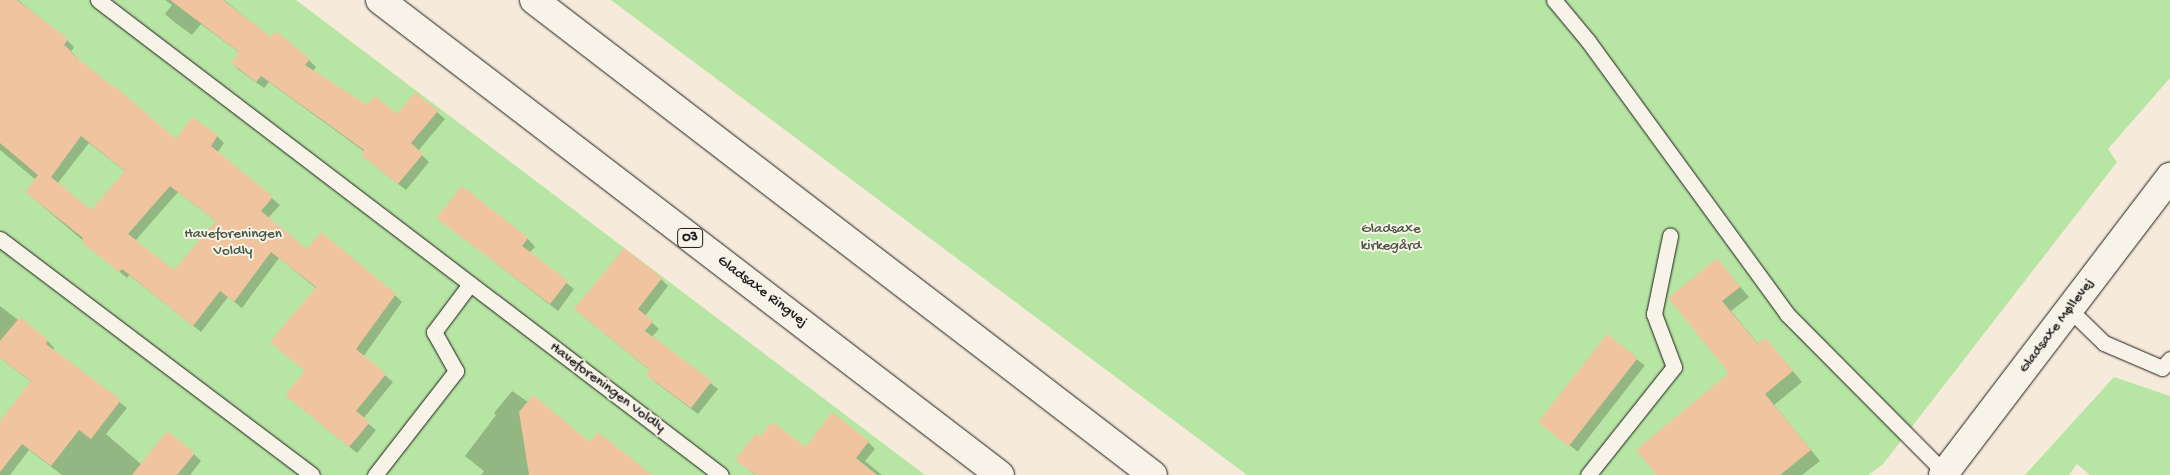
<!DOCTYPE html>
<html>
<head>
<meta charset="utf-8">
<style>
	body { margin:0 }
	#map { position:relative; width:2170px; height:475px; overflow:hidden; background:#f6eada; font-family:"Gochi Hand",sans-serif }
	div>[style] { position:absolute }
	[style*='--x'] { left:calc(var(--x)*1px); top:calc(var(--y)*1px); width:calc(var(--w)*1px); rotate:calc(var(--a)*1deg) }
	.green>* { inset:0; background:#b7e5a3 }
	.shadow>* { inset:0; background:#0003; transform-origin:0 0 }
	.building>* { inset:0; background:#f1c4a0; transform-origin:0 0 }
	.roads { filter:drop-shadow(0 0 1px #1c1c1c) drop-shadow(0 0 1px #1c1c1c) }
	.service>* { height:15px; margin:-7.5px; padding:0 7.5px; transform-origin:7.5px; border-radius:7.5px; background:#f7f3e8 }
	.tertiary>* { height:28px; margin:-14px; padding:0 14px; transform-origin:14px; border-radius:14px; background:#f7f3e8 }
	.primary>* { height:28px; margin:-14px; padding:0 14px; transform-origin:14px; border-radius:14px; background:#f7f3e8 }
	span { translate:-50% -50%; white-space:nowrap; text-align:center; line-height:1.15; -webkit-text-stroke:4px #f7f3e8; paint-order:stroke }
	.shield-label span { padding:1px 4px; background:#f7f3e8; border:1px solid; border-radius:4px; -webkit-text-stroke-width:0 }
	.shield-label { font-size:14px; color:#1c1c1c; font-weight:700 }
	.park-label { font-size:15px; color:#4a5844 }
	.street-label { font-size:15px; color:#1c1c1c }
</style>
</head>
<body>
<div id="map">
	<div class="green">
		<div style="clip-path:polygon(0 0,296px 0,925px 475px,0 475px)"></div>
		<div style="clip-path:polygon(611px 0,2170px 0,2170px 78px,2108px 149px,2117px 162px,1883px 464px,1868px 475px,1247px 475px)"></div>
		<div style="clip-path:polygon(2114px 377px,2170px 396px,2170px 475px,2090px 475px,2077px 464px,2069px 475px,2025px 475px)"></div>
	</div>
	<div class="shadow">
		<div style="clip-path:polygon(evenodd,0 0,18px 0,67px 40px,74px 47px,71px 52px,79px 60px,176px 141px,217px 136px,224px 143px,217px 153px,280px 205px,268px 218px,307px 251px,395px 295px,402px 302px,363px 357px,393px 382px,363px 419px,376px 430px,357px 453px,294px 402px,306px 372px,316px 288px,279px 258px,242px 308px,228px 297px,201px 332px,129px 275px,127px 278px,26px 192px,36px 180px,0 150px,0 0,89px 143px,126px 172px,92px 212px,57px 184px,89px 143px,0 0,178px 192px,216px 221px,174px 272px,135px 241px,178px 192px)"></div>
		<div style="clip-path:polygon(165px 0,224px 0,272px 39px,309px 60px,316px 67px,313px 71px,367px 107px,397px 116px,437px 112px,445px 119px,418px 151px,429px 162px,406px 190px,370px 162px,365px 152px,269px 82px,264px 88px,239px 70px,232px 63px,240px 53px,201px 24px,192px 35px,173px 21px,165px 14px,172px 5px)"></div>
		<div style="clip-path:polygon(462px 188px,528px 239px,535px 247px,529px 253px,574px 289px,558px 311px,438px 218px)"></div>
		<div style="clip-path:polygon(1716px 259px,1749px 297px,1731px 311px,1759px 345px,1766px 339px,1802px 382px,1774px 405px,1820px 461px,1802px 475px,1659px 475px,1731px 374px)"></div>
		<div style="clip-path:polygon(661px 279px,668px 286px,645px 316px,659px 329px,652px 337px,718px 389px,698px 414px,655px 382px,648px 375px,651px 371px,583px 316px)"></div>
		<div style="clip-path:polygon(0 306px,18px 320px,20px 319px,48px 341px,54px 348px,53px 350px,127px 408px,106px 434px,142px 465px,194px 454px,201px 461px,190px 475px,62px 475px,29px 450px,10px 475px,0 475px,0 423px,32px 382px,0 358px)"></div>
		<div style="left:1607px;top:336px;width:48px;height:109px;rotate:38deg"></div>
		<div style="clip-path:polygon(512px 391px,590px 444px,650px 475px,481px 475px,484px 471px,465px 456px,496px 415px,494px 413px)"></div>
		<div style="clip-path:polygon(761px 439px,806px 449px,868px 442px,875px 449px,865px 461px,882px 475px,755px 475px,737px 460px)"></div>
	</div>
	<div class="building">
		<div style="clip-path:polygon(evenodd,0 0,17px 0,68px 39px,64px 45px,72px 52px,71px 53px,111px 85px,112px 84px,176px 139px,192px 117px,218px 135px,211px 146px,273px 197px,261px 211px,307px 249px,321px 232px,396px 294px,356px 349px,386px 374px,356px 411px,370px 422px,349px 447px,285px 395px,305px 371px,270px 342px,316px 287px,271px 252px,234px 302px,220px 291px,193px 326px,122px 269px,119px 272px,84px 244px,82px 237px,25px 192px,38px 175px,0 143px,0 0,81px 136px,125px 171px,91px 210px,51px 177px,81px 136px,0 0,170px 186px,216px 221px,174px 270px,128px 234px,170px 186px)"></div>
		<div style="clip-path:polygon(170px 0,223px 0,271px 37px,276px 31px,310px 59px,305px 65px,367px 105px,375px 96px,397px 114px,415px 92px,438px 111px,411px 143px,423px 154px,398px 184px,361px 155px,364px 150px,261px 76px,256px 82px,231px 63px,239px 52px)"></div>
		<div style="clip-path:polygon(462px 186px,528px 238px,522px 246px,568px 281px,550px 304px,436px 218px)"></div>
		<div style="clip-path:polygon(624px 248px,662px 278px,638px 309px,653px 321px,645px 331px,712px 381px,691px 408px,646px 375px,650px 370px,574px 309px)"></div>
		<div style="clip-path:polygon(1717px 258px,1740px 287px,1722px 301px,1758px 344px,1766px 338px,1793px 371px,1765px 394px,1811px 450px,1780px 475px,1657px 475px,1636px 450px,1729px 373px,1668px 298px)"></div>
		<div style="clip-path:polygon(20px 317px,48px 340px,46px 344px,121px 400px,91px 439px,79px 430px,51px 466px,22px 444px,0 472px,0 421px,31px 381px,0 358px,0 341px)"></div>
		<div style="left:1607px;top:334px;width:39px;height:112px;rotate:38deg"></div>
		<div style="clip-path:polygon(533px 395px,590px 442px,598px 432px,652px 475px,529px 475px,519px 412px)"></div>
		<div style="clip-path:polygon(832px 412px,869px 441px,856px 458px,877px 475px,756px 475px,735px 460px,756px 433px,760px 437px,772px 422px,806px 447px)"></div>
		<div style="clip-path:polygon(167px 431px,195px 453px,177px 475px,132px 475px)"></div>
	</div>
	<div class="roads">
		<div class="service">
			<div style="--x:98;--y:0;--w:783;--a:37.32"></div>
			<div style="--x:1554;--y:0;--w:53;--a:50.3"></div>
			<div style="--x:1588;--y:41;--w:338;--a:53.9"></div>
			<div style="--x:1787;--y:314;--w:224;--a:45.2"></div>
			<div style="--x:0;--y:239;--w:391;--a:37.1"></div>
			<div style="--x:2069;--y:309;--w:49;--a:44.2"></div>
			<div style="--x:2104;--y:343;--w:63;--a:23.3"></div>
			<div style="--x:2162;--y:368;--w:12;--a:-48"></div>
			<div style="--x:375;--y:475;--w:132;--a:-52.1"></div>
			<div style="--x:456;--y:371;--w:45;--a:-119.4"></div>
			<div style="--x:434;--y:332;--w:60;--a:-53.1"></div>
			<div style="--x:1588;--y:475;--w:138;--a:-51.5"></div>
			<div style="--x:1674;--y:367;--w:57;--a:-110.7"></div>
			<div style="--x:1654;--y:314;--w:80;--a:-78.4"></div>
		</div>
		<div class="tertiary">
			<div style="--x:1943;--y:475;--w:375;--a:-52.7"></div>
		</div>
		<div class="primary">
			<div style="--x:380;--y:0;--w:781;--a:37.46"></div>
			<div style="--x:534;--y:0;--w:780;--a:37.5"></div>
		</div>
	</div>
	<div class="shield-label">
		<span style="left:690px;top:238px">O3</span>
	</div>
	<div class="park-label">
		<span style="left:1391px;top:238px">Gladsaxe<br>kirkegård</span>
		<span style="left:233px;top:243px">Haveforeningen<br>Voldly</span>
	</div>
	<div class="street-label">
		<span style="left:762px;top:292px;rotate:37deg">Gladsaxe Ringvej</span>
		<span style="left:2057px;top:326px;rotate:-53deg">Gladsaxe Møllevej</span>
		<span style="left:607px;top:388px;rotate:37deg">Haveforeningen Voldly</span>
	</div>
</div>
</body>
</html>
